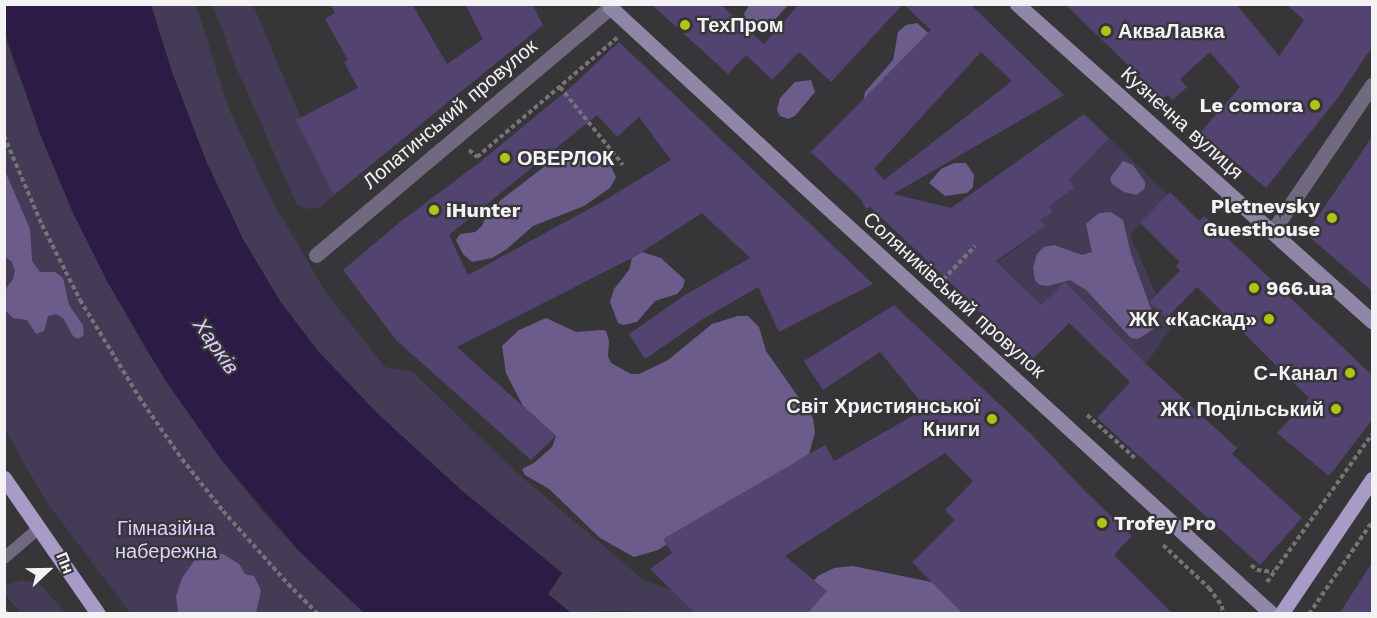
<!DOCTYPE html>
<html>
<head>
<meta charset="utf-8">
<style>
	body { margin:0 }
	#map { position:relative; width:1377px; height:618px; overflow:hidden; background:#363538; font-family:"Work Sans",sans-serif }
	div>[style] { position:absolute }
	[style*='--x'] { left:calc(var(--x)*1px); top:calc(var(--y)*1px); width:calc(var(--w)*1px); rotate:calc(var(--a)*1deg) }
	.green>* { inset:0; background:#443b56 }
	.forest>* { inset:0; background:#6c5c8b }
	.water>* { inset:0; background:#2b1b45 }
	.building>* { inset:0; background:#534371 }
	.path>* { height:4px; margin-top:-2px; transform-origin:0; background:repeating-linear-gradient(90deg,#747476 0 4.5px,transparent 0 7.5px) }
	.lane>* { height:12px; margin:-6px; padding:0 6px; transform-origin:6px; border-radius:6px; background:#70697f }
	.street>* { height:15px; margin:-7.5px; padding:0 7.5px; transform-origin:7.5px; border-radius:7.5px; background:#70697f }
	.secondary>* { height:15px; margin:-7.5px; padding:0 7.5px; transform-origin:7.5px; border-radius:7.5px; background:#9086a8 }
	.primary>* { height:15px; margin:-7.5px; padding:0 7.5px; transform-origin:7.5px; border-radius:7.5px; background:#a99bc7 }
	.dots>* { width:16px; height:16px; translate:-50% -50%; box-sizing:border-box; border:3px solid #363538; border-radius:50% }
	span { translate:-50% -50%; white-space:nowrap; text-align:center; line-height:1.15; -webkit-text-stroke:4.5px #363538; paint-order:stroke }
	.poi-label { font-size:20px; color:#f3f3f5; font-weight:700 }
	.left { translate:0 -50%; text-align:left }
	.right { translate:-100% -50%; text-align:right }
	.street-label { font-size:20px; color:#f3f3f5 }
	.park-label { font-size:20px; color:#dfd1ff }
	.water-label { font-size:21px; color:#dbcdfb; font-style:italic }
	.frame { position:absolute; inset:0; border:6px solid #f3f3f5; pointer-events:none }
	.north { position:absolute; left:18px; top:540px; width:60px; height:60px; -webkit-text-stroke:4px #363538; paint-order:stroke; rotate:68deg; font-size:16px; font-weight:700; line-height:24px; text-align:center; color:#f3f3f5 }
	.north::after { content:''; display:block; margin:auto; width:21px; height:27px; background:#f3f3f5; clip-path:polygon(50% 0,100% 100%,50% 72%,0 100%) }
</style>
</head>
<body>
<div id="map">
	<div class="green">
		<div style="clip-path:polygon(151px 5px,196px 5px,229px 109px,273px 202px,325px 291px,385px 367px,413px 372px,516px 472px,645px 581px,672px 590px,696px 613px,607px 611px,571px 613px,547px 594px,561px 573px,460px 489px,378px 414px,317px 350px,280px 301px,243px 239px,207px 163px,172px 72px)"></div>
		<div style="clip-path:polygon(213px 5px,253px 5px,334px 195px,321px 207px,308px 209px,297px 205px,235px 65px)"></div>
		<div style="clip-path:polygon(4px 33px,16px 69px,90px 247px,144px 347px,220px 458px,262px 511px,299px 551px,364px 613px,130px 613px,45px 500px,5px 429px)"></div>
		<div style="clip-path:polygon(1109px 138px,1168px 195px,1130px 235px,1156px 294px,1149px 302px,1171px 328px,1146px 364px,1065px 282px,1041px 305px,997px 262px,1045px 227px,1040px 220px,1049px 206px,1073px 188px,1069px 180px)"></div>
		<div style="clip-path:polygon(22px 580px,39px 583px,66px 613px,21px 613px,5px 595px,4px 586px)"></div>
	</div>
	<div class="forest">
		<div style="clip-path:polygon(749px 5px,749px 4px,788px 5px,764px 32px,751px 28px,746px 21px,744px 14px)"></div>
		<div style="clip-path:polygon(917px 23px,945px 48px,863px 103px,865px 92px,893px 60px,898px 32px,906px 25px)"></div>
		<div style="clip-path:polygon(811px 80px,815px 92px,795px 116px,788px 119px,780px 116px,777px 110px,780px 98px,795px 82px)"></div>
		<div style="clip-path:polygon(585px 153px,599px 154px,610px 164px,616px 177px,610px 188px,584px 206px,533px 226px,507px 249px,492px 258px,472px 262px,463px 254px,456px 240px,460px 234px,475px 232px,482px 226px,489px 209px,557px 157px)"></div>
		<div style="clip-path:polygon(1123px 161px,1133px 165px,1145px 182px,1145px 188px,1137px 195px,1124px 192px,1112px 184px,1110px 178px)"></div>
		<div style="clip-path:polygon(954px 163px,966px 163px,974px 175px,973px 187px,967px 193px,945px 196px,929px 183px,941px 169px)"></div>
		<div style="clip-path:polygon(5px 171px,30px 229px,32px 261px,40px 272px,55px 272px,63px 278px,69px 305px,83px 325px,84px 335px,78px 339px,73px 336px,63px 318px,56px 314px,48px 316px,44px 331px,36px 334px,27px 320px,13px 318px,5px 310px,5px 290px,13px 279px,15px 270px,11px 261px,5px 257px)"></div>
		<div style="clip-path:polygon(1111px 212px,1123px 220px,1131px 254px,1154px 317px,1153px 329px,1138px 339px,1131px 338px,1086px 290px,1070px 280px,1048px 286px,1040px 285px,1035px 280px,1033px 268px,1037px 254px,1044px 247px,1054px 245px,1082px 255px,1092px 252px,1086px 224px,1099px 213px)"></div>
		<div style="clip-path:polygon(642px 252px,661px 258px,685px 280px,683px 287px,677px 294px,655px 301px,637px 322px,623px 325px,618px 323px,610px 302px,614px 289px,629px 270px,632px 258px)"></div>
		<div style="clip-path:polygon(738px 316px,748px 316px,759px 327px,766px 351px,813px 418px,815px 433px,809px 454px,658px 550px,634px 557px,600px 538px,549px 489px,525px 475px,522px 469px,534px 463px,552px 447px,556px 436px,523px 406px,506px 373px,502px 346px,519px 330px,546px 318px,576px 332px,603px 330px,606px 331px,609px 341px,608px 356px,611px 363px,631px 374px,639px 374px,668px 360px,712px 324px)"></div>
		<div style="clip-path:polygon(207px 553px,223px 554px,239px 564px,245px 574px,254px 576px,261px 590px,256px 613px,178px 613px,176px 596px,182px 578px,197px 557px)"></div>
		<div style="clip-path:polygon(853px 566px,941px 584px,995px 614px,798px 614px,806px 589px,818px 576px,834px 568px)"></div>
	</div>
	<div class="water">
		<div style="clip-path:polygon(4px 5px,151px 5px,172px 72px,207px 163px,243px 239px,280px 301px,317px 350px,378px 414px,460px 489px,562px 573px,548px 594px,571px 613px,364px 613px,299px 551px,220px 458px,165px 380px,108px 283px,73px 213px,40px 134px,5px 33px)"></div>
	</div>
	<div class="building">
		<div style="clip-path:polygon(330px 4px,412px 4px,447px 64px,483px 39px,465px 4px,532px 4px,543px 25px,334px 195px,296px 120px,358px 88px,344px 62px,348px 60px,325px 19px,335px 13px)"></div>
		<div style="clip-path:polygon(651px 4px,720px 4px,764px 44px,799px 4px,903px 4px,831px 82px,799px 52px,772px 80px,746px 55px,728px 74px)"></div>
		<div style="clip-path:polygon(evenodd,903px 4px,970px 4px,1064px 95px,893px 194px,951px 208px,1084px 114px,1109px 138px,1069px 180px,1074px 188px,1049px 206px,1053px 212px,1040px 220px,1046px 226px,996px 261px,1041px 305px,1065px 282px,1146px 364px,1237px 448px,1232px 454px,1302px 518px,1260px 565px,1097px 418px,1130px 382px,1069px 323px,1030px 362px,956px 288px,870px 207px,866px 209px,860px 198px,811px 152px,931px 30px,903px 4px,981px 52px,1012px 81px,884px 180px,874px 169px,981px 52px)"></div>
		<div style="clip-path:polygon(1065px 4px,1236px 4px,1279px 56px,1304px 20px,1286px 4px,1372px 4px,1372px 47px,1340px 95px,1266px 188px,1200px 133px,1240px 87px,1210px 52px,1180px 79px,1187px 87px,1173px 100px,1167px 95px,1163px 99px)"></div>
		<div style="clip-path:polygon(evenodd,619px 42px,873px 284px,779px 332px,758px 287px,703px 319px,645px 359px,629px 334px,685px 295px,750px 258px,702px 213px,634px 257px,457px 347px,556px 436px,531px 460px,396px 340px,343px 270px,400px 222px,480px 162px,571px 87px,619px 42px,597px 115px,617px 137px,639px 117px,671px 160px,600px 203px,468px 275px,449px 235px,597px 115px)"></div>
		<div style="clip-path:polygon(1372px 137px,1372px 291px,1306px 234px)"></div>
		<div style="clip-path:polygon(1170px 192px,1199px 221px,1204px 216px,1372px 375px,1372px 420px,1329px 476px,1277px 433px,1309px 398px,1197px 287px,1166px 319px,1149px 302px,1180px 271px,1176px 266px,1180px 262px,1140px 223px)"></div>
		<div style="clip-path:polygon(894px 305px,1031px 434px,1085px 491px,1132px 536px,1114px 555px,1173px 614px,963px 614px,912px 562px,955px 520px,945px 510px,973px 481px,945px 453px,785px 556px,827px 591px,807px 614px,696px 614px,650px 569px,672px 553px,663px 539px,825px 445px,834px 461px,926px 408px,880px 352px,823px 390px,804px 361px)"></div>
		<div style="clip-path:polygon(1372px 563px,1372px 614px,1339px 614px)"></div>
	</div>
	<div class="path">
		<div style="--x:560;--y:87;--w:100;--a:51.1"></div>
		<div style="--x:4;--y:136;--w:97;--a:66.9"></div>
		<div style="--x:42;--y:225;--w:84;--a:63.1"></div>
		<div style="--x:80;--y:300;--w:114;--a:58.7"></div>
		<div style="--x:139;--y:397;--w:75;--a:55.3"></div>
		<div style="--x:182;--y:459;--w:66;--a:51.7"></div>
		<div style="--x:223;--y:511;--w:98;--a:48.3"></div>
		<div style="--x:288;--y:584;--w:42;--a:45"></div>
		<div style="--x:469;--y:150;--w:11;--a:41"></div>
		<div style="--x:477;--y:157;--w:184;--a:-40.4"></div>
		<div style="--x:938;--y:285;--w:54;--a:-46.5"></div>
		<div style="--x:1087;--y:415;--w:64;--a:41.9"></div>
		<div style="--x:1163;--y:545;--w:63;--a:43.1"></div>
		<div style="--x:1209;--y:588;--w:22;--a:54"></div>
		<div style="--x:1222;--y:606;--w:8;--a:83"></div>
		<div style="--x:1251;--y:565;--w:8;--a:40"></div>
		<div style="--x:1257;--y:570;--w:17;--a:7"></div>
		<div style="--x:1267;--y:582;--w:181;--a:-54.6"></div>
		<div style="--x:4;--y:610;--w:5;--a:53"></div>
		<div style="--x:1309;--y:614;--w:112;--a:-55.6"></div>
	</div>
	<div class="lane">
		<div style="--x:4;--y:558;--w:45;--a:-40.5"></div>
	</div>
	<div class="street">
		<div style="--x:1272;--y:232;--w:178;--a:-55.8"></div>
		<div style="--x:316;--y:255;--w:385;--a:-40.1"></div>
	</div>
	<div class="secondary">
		<div style="--x:612;--y:4;--w:4;--a:124"></div>
		<div style="--x:610;--y:7;--w:252;--a:42.7"></div>
		<div style="--x:795;--y:178;--w:646;--a:42.43"></div>
		<div style="--x:1017;--y:4;--w:476;--a:41.8"></div>
	</div>
	<div class="primary">
		<div style="--x:4;--y:478;--w:165;--a:55.3"></div>
		<div style="--x:1281;--y:614;--w:163;--a:-56"></div>
	</div>
	<div class="dots">
		<div style="left:685px;top:25px;background:#acc613"></div>
		<div style="left:1106px;top:31px;background:#acc613"></div>
		<div style="left:1315px;top:105px;background:#acc613"></div>
		<div style="left:505px;top:158px;background:#acc613"></div>
		<div style="left:434px;top:210px;background:#acc613"></div>
		<div style="left:1332px;top:218px;background:#acc613"></div>
		<div style="left:1254px;top:288px;background:#acc613"></div>
		<div style="left:1269px;top:319px;background:#acc613"></div>
		<div style="left:1350px;top:373px;background:#acc613"></div>
		<div style="left:1336px;top:409px;background:#acc613"></div>
		<div style="left:992px;top:419px;background:#acc613"></div>
		<div style="left:1102px;top:523px;background:#acc613"></div>
	</div>
	<div class="poi-label">
		<span class="left" style="left:697px;top:25px">ТехПром</span>
		<span class="left" style="left:1118px;top:31px">АкваЛавка</span>
		<span class="right" style="left:1303px;top:105px">Le comora</span>
		<span class="left" style="left:517px;top:158px">ОВЕРЛОК</span>
		<span class="right" style="left:1320px;top:218px">Pletnevsky<br>Guesthouse</span>
		<span class="left" style="left:446px;top:210px">iHunter</span>
		<span class="left" style="left:1266px;top:288px">966.ua</span>
		<span class="right" style="left:1257px;top:319px">ЖК «Каскад»</span>
		<span class="right" style="left:1338px;top:373px">С-Канал</span>
		<span class="right" style="left:980px;top:418px">Світ Християнської<br>Книги</span>
		<span class="right" style="left:1324px;top:409px">ЖК Подільський</span>
		<span class="left" style="left:1114px;top:523px">Trofey Pro</span>
	</div>
	<div class="street-label">
		<span style="left:450px;top:114px;rotate:-40deg">Лопатинський провулок</span>
		<span style="left:1182px;top:123px;rotate:42deg">Кузнечна вулиця</span>
		<span style="left:954px;top:295px;rotate:42deg">Соляниківський провулок</span>
	</div>
	<div class="park-label">
		<span style="left:166px;top:540px">Гімназійна<br>набережна</span>
	</div>
	<div class="water-label">
		<span style="left:216px;top:346px;rotate:55deg">Харків</span>
	</div>
	<div class="frame"></div>
	<div class="north">Пн</div>
</div>
</body>
</html>
